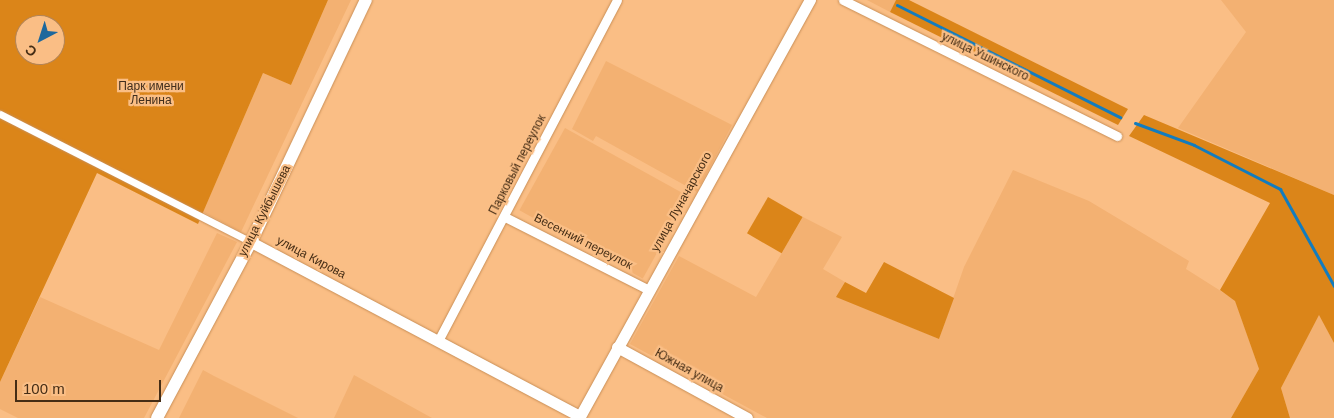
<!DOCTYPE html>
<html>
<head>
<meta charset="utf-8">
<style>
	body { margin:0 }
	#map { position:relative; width:1334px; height:418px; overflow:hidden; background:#fabe85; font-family:Helvetica,sans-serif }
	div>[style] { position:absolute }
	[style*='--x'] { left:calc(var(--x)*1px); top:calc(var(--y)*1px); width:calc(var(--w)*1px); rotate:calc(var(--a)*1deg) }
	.built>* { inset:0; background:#f3b172; transform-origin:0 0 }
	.green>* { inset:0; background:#db8519; transform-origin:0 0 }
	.stream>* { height:3px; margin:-1.5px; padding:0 1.5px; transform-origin:1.5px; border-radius:1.5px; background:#127cbe }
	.roads { filter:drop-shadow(0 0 1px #c98f57) drop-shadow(0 0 1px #c98f57) }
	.pedestrian>* { height:7px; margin:-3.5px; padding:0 3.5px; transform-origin:3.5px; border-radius:3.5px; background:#fff }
	.minor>* { height:9px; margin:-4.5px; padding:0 4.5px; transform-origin:4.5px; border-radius:4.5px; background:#fff }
	.tertiary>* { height:11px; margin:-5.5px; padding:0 5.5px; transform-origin:5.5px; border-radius:5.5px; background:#fff }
	.secondary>* { height:12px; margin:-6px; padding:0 6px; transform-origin:6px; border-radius:6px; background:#fff }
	span { translate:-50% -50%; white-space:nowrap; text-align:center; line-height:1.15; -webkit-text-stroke:4.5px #fabe85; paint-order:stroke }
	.street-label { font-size:12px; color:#452d15 }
	.park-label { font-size:12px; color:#412e1d }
	.north { position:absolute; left:15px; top:15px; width:50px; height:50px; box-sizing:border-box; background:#fabe85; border:1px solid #b28458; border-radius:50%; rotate:220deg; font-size:14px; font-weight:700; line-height:20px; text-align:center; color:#452d15 }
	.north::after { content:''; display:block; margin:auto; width:18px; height:22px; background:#1e689c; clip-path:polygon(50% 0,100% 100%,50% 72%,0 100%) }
	.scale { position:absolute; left:15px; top:380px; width:146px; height:22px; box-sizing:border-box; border:2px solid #452d15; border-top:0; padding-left:6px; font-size:15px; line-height:18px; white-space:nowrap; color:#452d15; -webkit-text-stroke:4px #fabe85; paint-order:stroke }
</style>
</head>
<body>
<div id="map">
	<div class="built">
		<div style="clip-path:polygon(328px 0,351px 0,241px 232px,203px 212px,263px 73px,291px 85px)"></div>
		<div style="clip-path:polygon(867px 0,896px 0,890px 12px)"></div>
		<div style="clip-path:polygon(1221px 0,1334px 0,1334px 195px,1178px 128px,1246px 32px)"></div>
		<div style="clip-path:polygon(606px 61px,732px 125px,697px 192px,596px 136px,593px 141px,572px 129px)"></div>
		<div style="left:565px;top:128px;width:141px;height:94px;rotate:29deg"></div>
		<div style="clip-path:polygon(1013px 170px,1089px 201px,1189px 261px,1186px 269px,1235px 300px,1259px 369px,1231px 418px,767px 418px,630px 344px,679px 256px,756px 297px,803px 217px,842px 237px,823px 269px,845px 282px,837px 296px,939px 339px,964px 267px)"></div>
		<div style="clip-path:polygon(217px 233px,237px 242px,144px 418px,18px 418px,0 409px,0 382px,40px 297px,159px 350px)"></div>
		<div style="clip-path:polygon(1319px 314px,1334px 343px,1334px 418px,1290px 418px,1281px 388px)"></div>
		<div style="clip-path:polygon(203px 370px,214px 376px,298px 418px,179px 418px)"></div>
		<div style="clip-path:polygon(354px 375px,432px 418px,334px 418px)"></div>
	</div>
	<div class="green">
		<div style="clip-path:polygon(evenodd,0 0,328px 0,291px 85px,263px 73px,198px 224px,97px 173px,0 382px,0 0,25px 25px,55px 25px,55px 55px,25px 55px,25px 25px)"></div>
		<div style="clip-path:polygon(896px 0,909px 0,1128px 109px,1118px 125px,890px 12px)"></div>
		<div style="clip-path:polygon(1144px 115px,1334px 195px,1334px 343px,1319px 315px,1281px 388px,1290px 418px,1231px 418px,1259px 369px,1235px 301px,1220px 290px,1270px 203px,1129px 136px)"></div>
		<div style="left:768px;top:197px;width:40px;height:42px;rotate:30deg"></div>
		<div style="clip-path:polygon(884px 262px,954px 298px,939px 339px,836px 297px,845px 282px,866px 293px)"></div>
	</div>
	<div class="stream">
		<div style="--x:897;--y:5;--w:250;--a:26.7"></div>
		<div style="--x:1135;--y:123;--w:63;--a:20.4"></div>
		<div style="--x:1194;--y:145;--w:97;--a:27.1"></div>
		<div style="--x:1280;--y:189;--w:111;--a:60.9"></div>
	</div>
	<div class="roads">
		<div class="pedestrian">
			<div style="--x:0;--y:114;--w:282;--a:27"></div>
		</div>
		<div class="minor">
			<div style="--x:843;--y:0;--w:306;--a:26.4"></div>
			<div style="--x:505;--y:217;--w:161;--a:26.9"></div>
			<div style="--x:438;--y:341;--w:385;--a:-62.3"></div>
		</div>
		<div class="tertiary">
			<div style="--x:251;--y:242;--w:372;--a:27.9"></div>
			<div style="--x:617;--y:347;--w:148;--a:28.6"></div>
			<div style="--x:579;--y:418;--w:478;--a:-61.1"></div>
		</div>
		<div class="secondary">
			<div style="--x:157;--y:418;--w:200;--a:-61.9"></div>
			<div style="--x:251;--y:242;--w:268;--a:-64.6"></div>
		</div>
	</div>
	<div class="street-label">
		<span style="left:985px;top:57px;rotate:26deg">улица Ушинского</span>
		<span style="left:518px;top:165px;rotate:-63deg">Парковый переулок</span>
		<span style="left:682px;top:202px;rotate:-61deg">улица Луначарского</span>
		<span style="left:265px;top:211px;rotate:-63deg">улица Куйбышева</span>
		<span style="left:583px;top:242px;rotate:27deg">Весенний переулок</span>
		<span style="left:311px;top:258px;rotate:28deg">улица Кирова</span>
		<span style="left:689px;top:371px;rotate:29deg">Южная улица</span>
	</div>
	<div class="park-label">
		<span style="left:151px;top:94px">Парк имени<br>Ленина</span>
	</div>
	<div class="north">С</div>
	<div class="scale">100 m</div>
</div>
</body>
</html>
